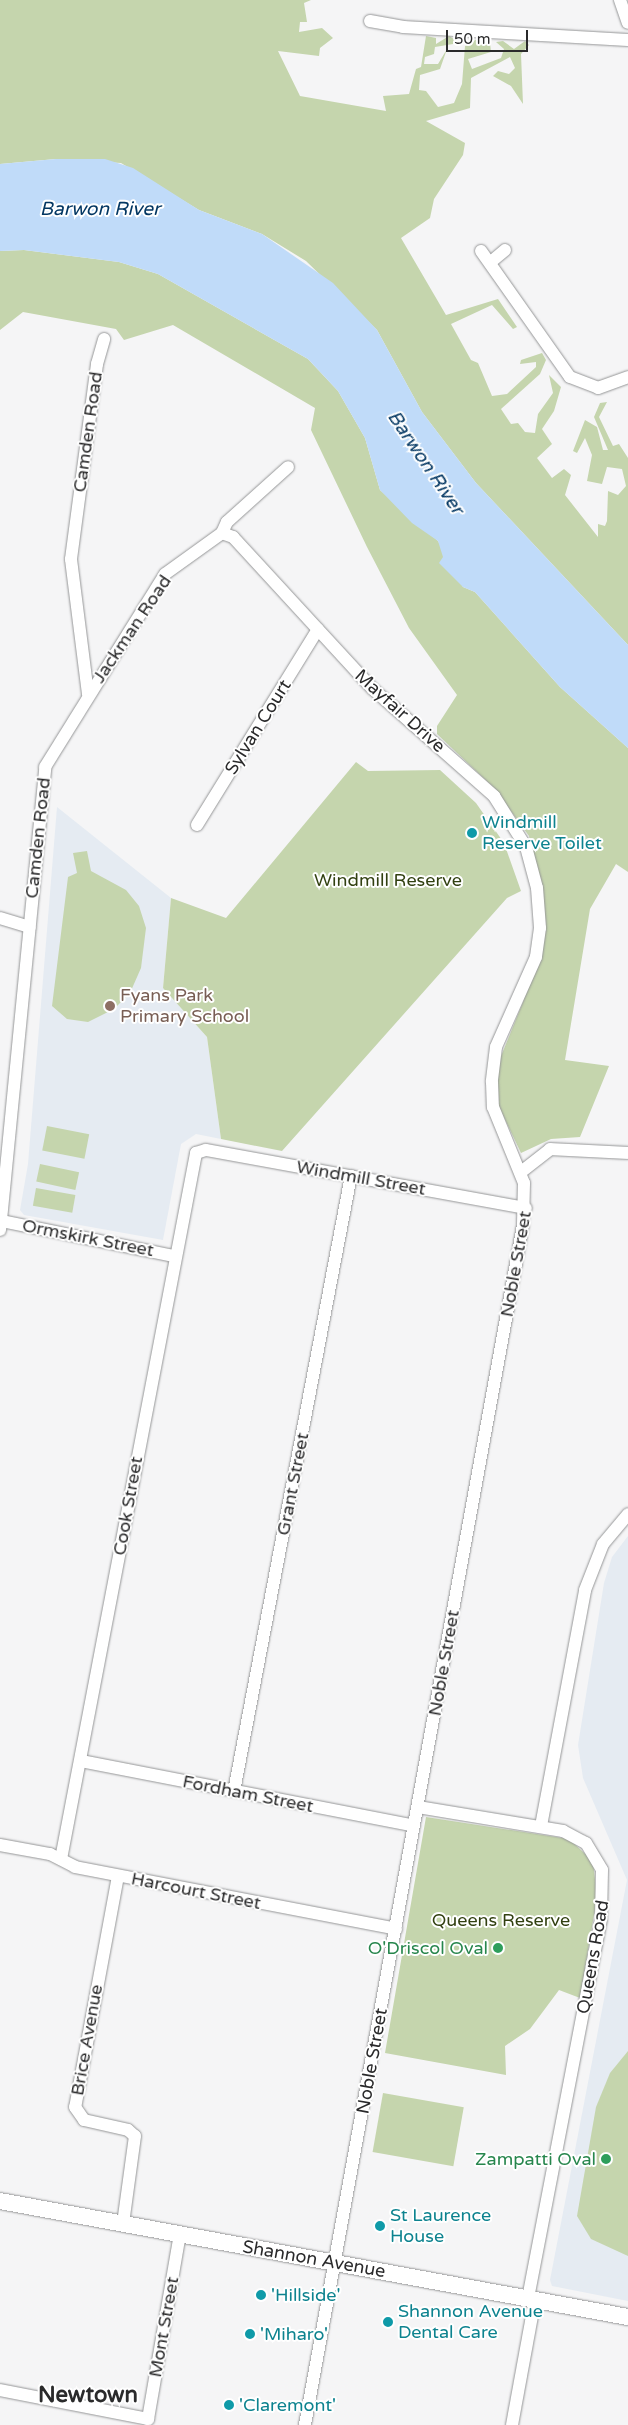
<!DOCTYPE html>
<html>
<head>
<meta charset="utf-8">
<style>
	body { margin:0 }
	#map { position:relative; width:628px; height:2425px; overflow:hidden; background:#f5f5f6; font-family:"Varela Round",sans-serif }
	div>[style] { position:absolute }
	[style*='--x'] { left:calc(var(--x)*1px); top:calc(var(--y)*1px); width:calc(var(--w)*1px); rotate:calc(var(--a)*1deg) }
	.built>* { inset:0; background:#e5ebf2 }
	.green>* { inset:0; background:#c5d5ad; transform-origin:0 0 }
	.water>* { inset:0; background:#c0dbf9 }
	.roads { filter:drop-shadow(0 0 1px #959697) drop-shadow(0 0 1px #959697) }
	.minor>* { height:12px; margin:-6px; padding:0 6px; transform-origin:6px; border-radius:6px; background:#fff }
	.major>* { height:16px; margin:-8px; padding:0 8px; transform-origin:8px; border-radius:8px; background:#fff }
	.dots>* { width:14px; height:14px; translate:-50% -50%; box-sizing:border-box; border:2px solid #fff; border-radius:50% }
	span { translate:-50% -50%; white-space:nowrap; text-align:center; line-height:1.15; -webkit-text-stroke:4px #fff; paint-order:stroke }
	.street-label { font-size:18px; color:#2a2a2b }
	.culture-label { font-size:18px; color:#0d838f }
	.left { translate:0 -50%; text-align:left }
	.park-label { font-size:18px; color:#314010 }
	.education-label { font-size:18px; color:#785e54 }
	.leisure-label { font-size:18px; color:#27864d }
	.right { translate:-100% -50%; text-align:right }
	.water-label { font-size:19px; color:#023662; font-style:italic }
	.district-label { font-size:22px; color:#2a2a2b; font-weight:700 }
	.scale { position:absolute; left:446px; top:30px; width:82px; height:22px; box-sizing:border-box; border:2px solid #2a2a2b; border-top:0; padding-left:6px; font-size:15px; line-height:18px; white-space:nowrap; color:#2a2a2b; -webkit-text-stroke:4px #fff; paint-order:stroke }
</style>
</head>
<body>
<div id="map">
	<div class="built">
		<div style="clip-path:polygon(57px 807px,171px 898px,163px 988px,207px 1037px,221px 1139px,196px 1134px,181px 1144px,163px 1240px,24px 1215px,20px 1210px,28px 1164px)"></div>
		<div style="clip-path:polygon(628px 1536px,628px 2301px,552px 2286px,550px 2280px,627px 1880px,583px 1778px,578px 1745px,604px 1583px,612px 1557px)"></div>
	</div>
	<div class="green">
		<div style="clip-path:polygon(0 0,311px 0,304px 3px,307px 22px,300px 22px,299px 32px,322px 28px,333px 38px,320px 48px,319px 56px,278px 51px,300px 96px,386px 111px,383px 96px,409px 94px,416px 69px,421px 67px,426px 36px,436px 38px,436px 44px,449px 36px,454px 39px,453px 44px,435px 47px,434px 54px,425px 57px,424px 64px,438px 64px,447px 49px,440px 69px,420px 75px,419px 90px,426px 91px,438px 107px,454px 103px,462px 84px,465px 46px,477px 39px,490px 43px,491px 52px,468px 59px,472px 69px,501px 58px,504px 49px,496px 42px,503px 41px,514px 49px,525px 41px,529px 45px,521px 54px,523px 104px,511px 86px,493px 76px,498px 71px,509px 74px,515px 68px,510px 57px,471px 78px,470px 108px,426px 121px,465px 143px,463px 155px,434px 199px,430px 218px,401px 238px,446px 315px,498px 299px,517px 327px,513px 329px,492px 305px,451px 324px,471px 360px,478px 363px,492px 396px,507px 394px,536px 367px,536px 362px,520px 364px,521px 360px,542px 353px,546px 360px,540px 374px,501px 409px,511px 424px,518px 423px,525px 432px,535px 433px,538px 414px,553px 393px,549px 375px,561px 387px,554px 411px,542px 429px,552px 444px,537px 458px,552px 478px,564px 469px,571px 475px,565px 495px,598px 537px,598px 524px,605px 526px,607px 521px,608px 491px,618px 495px,626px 486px,622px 469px,607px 467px,602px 484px,587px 481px,592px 455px,585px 438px,577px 453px,573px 451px,585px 420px,597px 427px,603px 450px,608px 450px,594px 417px,600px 403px,607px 402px,599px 417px,613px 446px,619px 444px,628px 458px,628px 645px,476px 483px,422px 412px,377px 330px,306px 261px,262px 234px,199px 210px,121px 163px,56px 159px,0 164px)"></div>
		<div style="clip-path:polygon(24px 250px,119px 262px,158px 274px,308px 359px,338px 391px,365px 438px,380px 490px,438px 541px,463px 587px,475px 592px,560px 687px,628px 748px,628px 872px,616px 864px,590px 909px,565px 1060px,609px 1066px,580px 1137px,551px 1139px,521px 1153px,499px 1107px,497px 1066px,523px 1002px,545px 915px,529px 836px,495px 789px,437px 734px,437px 726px,457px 695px,409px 628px,367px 547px,311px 430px,315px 408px,173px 325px,124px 340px,116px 329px,23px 312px,0 330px,0 251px)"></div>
		<div style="clip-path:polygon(356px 762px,368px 771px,440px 770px,476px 803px,504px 843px,521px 891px,507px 898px,282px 1151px,221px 1139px,207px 1037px,163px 988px,171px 898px,226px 918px)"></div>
		<div style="clip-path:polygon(87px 851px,91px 871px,126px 890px,139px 906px,146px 928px,141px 968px,130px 993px,114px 1009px,88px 1022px,67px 1019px,52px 1006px,68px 877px,77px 873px,73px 853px)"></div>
		<div style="left:47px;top:1126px;width:43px;height:25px;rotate:11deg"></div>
		<div style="left:40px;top:1164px;width:40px;height:18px;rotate:12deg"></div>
		<div style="left:36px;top:1188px;width:40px;height:18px;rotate:10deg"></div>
		<div style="clip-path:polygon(426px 1817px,569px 1839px,593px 1861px,597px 1897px,580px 1998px,559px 1990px,530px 2029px,505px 2046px,506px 2075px,385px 2053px)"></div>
		<div style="clip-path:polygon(628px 2051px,628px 2256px,591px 2239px,577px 2216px,596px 2107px,610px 2073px)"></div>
		<div style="left:383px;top:2093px;width:82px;height:60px;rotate:10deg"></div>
	</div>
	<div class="water">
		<div style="clip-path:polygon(56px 159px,105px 159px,133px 168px,199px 210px,262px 234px,333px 283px,377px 330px,422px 412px,476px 483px,628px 645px,628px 748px,560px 687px,475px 592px,463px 587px,439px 563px,443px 557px,438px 541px,412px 523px,380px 490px,365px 438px,338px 391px,308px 359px,158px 274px,119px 262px,24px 250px,0 251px,0 164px)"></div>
	</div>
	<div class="roads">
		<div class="minor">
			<div style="--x:620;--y:0;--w:24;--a:71"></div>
			<div style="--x:370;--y:21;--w:34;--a:10"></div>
			<div style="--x:403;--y:27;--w:225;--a:3.3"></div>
			<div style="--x:481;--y:251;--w:154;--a:54.8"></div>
			<div style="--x:570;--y:377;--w:30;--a:21"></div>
			<div style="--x:598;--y:388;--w:32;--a:-20"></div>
			<div style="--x:492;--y:261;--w:17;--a:-40"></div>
			<div style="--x:222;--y:533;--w:12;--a:20"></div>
			<div style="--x:233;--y:537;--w:207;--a:47.4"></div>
			<div style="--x:373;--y:689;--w:162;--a:41.5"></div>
			<div style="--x:494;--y:796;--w:60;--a:57.9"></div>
			<div style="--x:526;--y:847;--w:42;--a:75"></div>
			<div style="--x:537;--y:888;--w:40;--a:85.7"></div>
			<div style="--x:540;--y:928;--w:29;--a:98"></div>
			<div style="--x:536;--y:957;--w:98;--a:114"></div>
			<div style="--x:496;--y:1047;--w:35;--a:97"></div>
			<div style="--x:492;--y:1082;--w:25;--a:88"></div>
			<div style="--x:493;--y:1107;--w:82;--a:67.8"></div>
			<div style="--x:524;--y:1183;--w:42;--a:91.4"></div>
			<div style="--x:523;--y:1225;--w:1220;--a:100.3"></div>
			<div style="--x:88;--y:694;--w:136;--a:-97.2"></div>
			<div style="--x:71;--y:559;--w:197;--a:-82.4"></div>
			<div style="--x:97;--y:364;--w:26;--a:-74"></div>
			<div style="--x:197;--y:825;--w:230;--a:-58.3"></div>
			<div style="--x:0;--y:918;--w:31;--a:17"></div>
			<div style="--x:521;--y:1172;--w:37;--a:-38"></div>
			<div style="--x:550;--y:1149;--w:78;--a:2.9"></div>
			<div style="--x:2;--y:1221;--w:176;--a:11.5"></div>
			<div style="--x:0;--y:1230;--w:465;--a:-84.4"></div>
			<div style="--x:45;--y:767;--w:227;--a:-58.1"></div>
			<div style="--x:165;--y:574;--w:70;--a:-35.7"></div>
			<div style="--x:222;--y:533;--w:12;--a:-66"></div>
			<div style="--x:227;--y:522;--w:82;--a:-42"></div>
			<div style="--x:81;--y:1761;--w:339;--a:11"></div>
			<div style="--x:234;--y:1791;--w:626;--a:-79.23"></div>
			<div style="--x:418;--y:1807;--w:147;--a:9.4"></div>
			<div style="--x:563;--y:1831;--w:26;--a:28"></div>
			<div style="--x:586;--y:1843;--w:31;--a:59"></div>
			<div style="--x:602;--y:1870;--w:49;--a:91.2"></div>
			<div style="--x:601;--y:1919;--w:386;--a:100.9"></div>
			<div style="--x:541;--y:1826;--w:240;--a:-79.4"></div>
			<div style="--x:585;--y:1590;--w:49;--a:-68.6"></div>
			<div style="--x:603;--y:1544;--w:39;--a:-50"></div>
			<div style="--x:0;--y:1845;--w:51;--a:10.2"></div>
			<div style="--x:50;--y:1854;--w:28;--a:27"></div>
			<div style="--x:75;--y:1867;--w:327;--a:10.9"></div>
			<div style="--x:61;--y:1859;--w:719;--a:-79.17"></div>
			<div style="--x:196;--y:1153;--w:10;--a:-17"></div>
			<div style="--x:206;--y:1150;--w:325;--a:10.3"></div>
			<div style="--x:118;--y:1876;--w:235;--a:100.5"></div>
			<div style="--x:75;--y:2107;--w:16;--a:55"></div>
			<div style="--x:84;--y:2120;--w:45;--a:12.8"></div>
			<div style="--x:128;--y:2130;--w:9;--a:41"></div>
			<div style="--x:135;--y:2136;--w:89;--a:97.8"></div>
			<div style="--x:0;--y:2390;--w:151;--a:11.1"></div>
			<div style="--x:148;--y:2419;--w:188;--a:-80.2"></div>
			<div style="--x:512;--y:2425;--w:127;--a:-79.6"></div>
		</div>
		<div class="major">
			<div style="--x:0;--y:2201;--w:639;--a:10.47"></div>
		</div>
	</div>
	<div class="dots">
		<div style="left:472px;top:833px;background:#0f9aa8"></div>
		<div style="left:110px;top:1006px;background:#8d6e63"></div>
		<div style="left:498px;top:1948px;background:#2e9e5b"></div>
		<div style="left:606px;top:2159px;background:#2e9e5b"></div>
		<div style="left:380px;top:2226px;background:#0f9aa8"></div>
		<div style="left:261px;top:2295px;background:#0f9aa8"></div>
		<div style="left:388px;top:2322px;background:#0f9aa8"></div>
		<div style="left:250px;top:2334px;background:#0f9aa8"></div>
		<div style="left:229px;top:2405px;background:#0f9aa8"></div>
	</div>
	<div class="street-label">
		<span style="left:88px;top:432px;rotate:-82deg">Camden Road</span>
		<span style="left:132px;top:629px;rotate:-56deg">Jackman Road</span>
		<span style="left:400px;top:711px;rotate:42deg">Mayfair Drive</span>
		<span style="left:258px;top:727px;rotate:-58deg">Sylvan Court</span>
		<span style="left:38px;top:838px;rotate:-84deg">Camden Road</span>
		<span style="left:361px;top:1178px;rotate:10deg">Windmill Street</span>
		<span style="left:88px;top:1238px;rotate:11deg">Ormskirk Street</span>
		<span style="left:516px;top:1264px;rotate:-80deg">Noble Street</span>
		<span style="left:293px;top:1484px;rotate:-79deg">Grant Street</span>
		<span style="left:128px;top:1506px;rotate:-80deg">Cook Street</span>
		<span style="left:444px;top:1663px;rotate:-80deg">Noble Street</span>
		<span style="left:248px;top:1794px;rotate:11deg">Fordham Street</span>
		<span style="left:196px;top:1891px;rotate:11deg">Harcourt Street</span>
		<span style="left:593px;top:1957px;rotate:-80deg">Queens Road</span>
		<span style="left:87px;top:2040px;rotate:-80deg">Brice Avenue</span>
		<span style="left:372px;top:2061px;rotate:-80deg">Noble Street</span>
		<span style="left:314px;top:2259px;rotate:10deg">Shannon Avenue</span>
		<span style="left:164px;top:2327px;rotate:-80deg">Mont Street</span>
	</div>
	<div class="culture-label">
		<span class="left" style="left:482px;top:833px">Windmill<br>Reserve Toilet</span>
		<span class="left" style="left:390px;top:2226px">St Laurence<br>House</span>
		<span class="left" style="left:271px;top:2295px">'Hillside'</span>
		<span class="left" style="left:398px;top:2322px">Shannon Avenue<br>Dental Care</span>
		<span class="left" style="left:260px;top:2334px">'Miharo'</span>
		<span class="left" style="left:239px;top:2405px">'Claremont'</span>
	</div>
	<div class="park-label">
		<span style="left:388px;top:880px">Windmill Reserve</span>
		<span style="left:501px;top:1920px">Queens Reserve</span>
	</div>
	<div class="education-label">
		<span class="left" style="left:120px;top:1006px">Fyans Park<br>Primary School</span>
	</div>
	<div class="leisure-label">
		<span class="right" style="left:488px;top:1948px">O'Driscol Oval</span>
		<span class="right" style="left:596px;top:2159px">Zampatti Oval</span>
	</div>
	<div class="water-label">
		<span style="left:100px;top:210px">Barwon River</span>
		<span style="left:425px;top:463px;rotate:56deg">Barwon River</span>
	</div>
	<div class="district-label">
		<span style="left:88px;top:2396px">Newtown</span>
	</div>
	<div class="scale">50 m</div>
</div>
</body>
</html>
